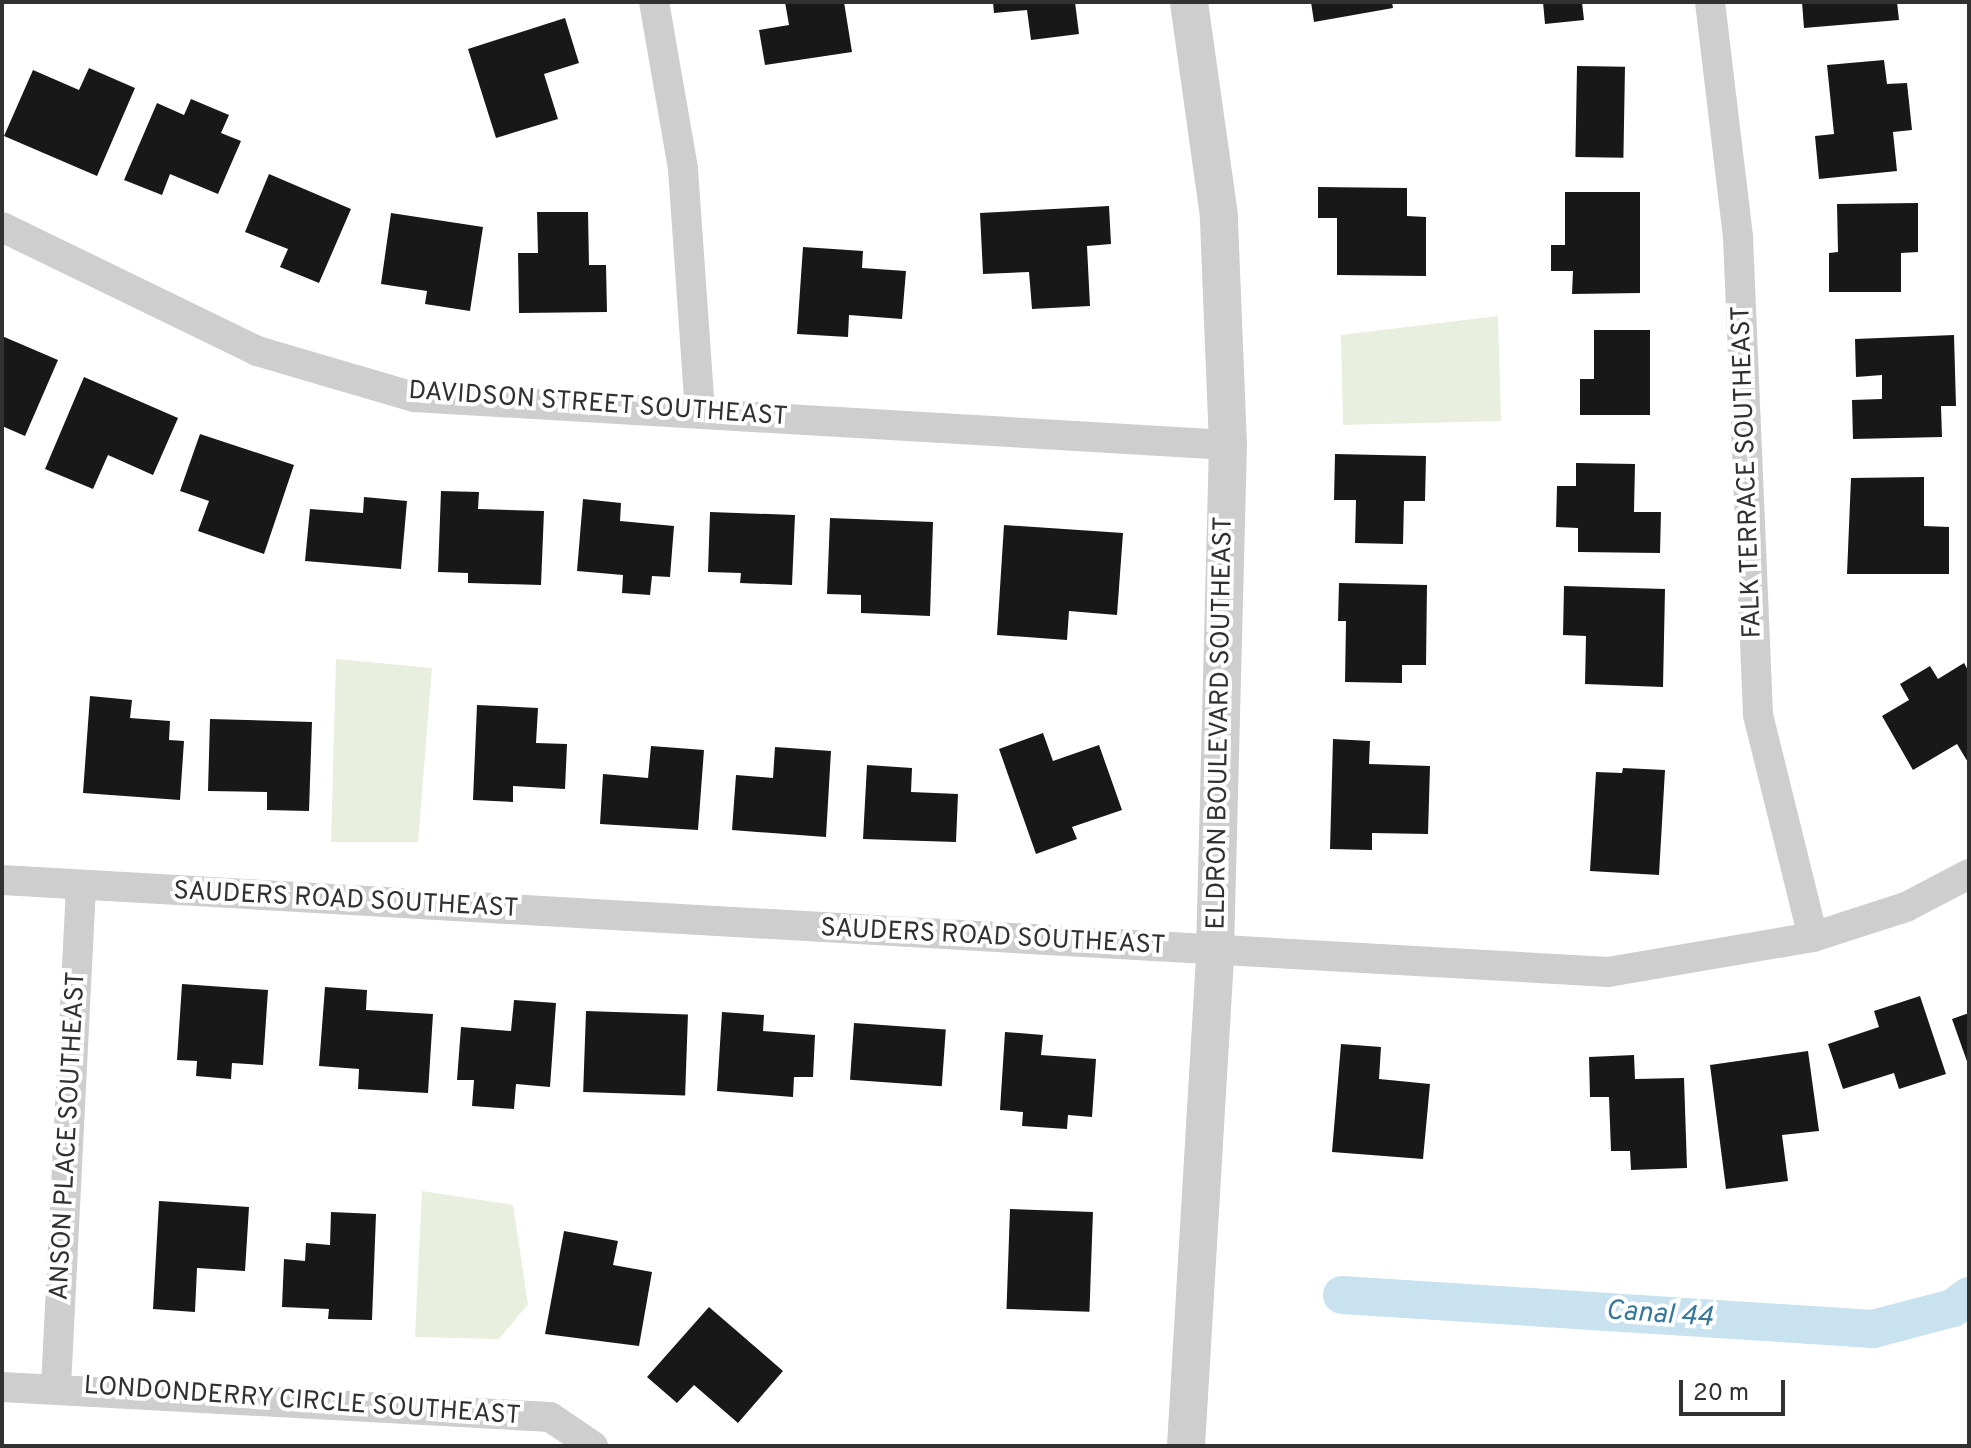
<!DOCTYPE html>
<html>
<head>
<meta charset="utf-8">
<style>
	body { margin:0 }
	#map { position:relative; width:1971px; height:1448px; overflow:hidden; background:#fff; font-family:Overpass,sans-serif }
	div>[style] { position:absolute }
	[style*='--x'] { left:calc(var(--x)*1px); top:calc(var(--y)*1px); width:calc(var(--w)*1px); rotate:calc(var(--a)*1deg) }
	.green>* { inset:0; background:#e8efde }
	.canal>* { height:38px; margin:-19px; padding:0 19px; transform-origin:19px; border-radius:19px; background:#c9e2f0 }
	.building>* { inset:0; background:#181818; transform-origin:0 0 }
	.minor>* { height:30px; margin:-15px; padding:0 15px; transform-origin:15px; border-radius:15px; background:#cecece }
	.tertiary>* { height:38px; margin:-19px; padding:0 19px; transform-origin:19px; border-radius:19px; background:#cecece }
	span { translate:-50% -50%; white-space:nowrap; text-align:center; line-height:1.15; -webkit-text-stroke:8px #fff; paint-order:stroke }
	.street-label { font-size:26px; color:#313131 }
	.water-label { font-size:28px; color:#36789c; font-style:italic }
	.frame { position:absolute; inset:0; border:4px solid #313131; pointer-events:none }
	.scale { position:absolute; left:1679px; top:1380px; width:106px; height:36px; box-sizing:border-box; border:4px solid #313131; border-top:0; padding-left:10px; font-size:24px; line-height:28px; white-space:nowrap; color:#313131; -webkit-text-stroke:6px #fff; paint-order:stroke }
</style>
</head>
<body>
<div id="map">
	<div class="green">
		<div style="clip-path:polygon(1498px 316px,1501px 421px,1343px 425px,1341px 335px)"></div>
		<div style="clip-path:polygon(336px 659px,432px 668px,418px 842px,331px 842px)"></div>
		<div style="clip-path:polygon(422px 1191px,513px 1205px,528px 1304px,499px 1339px,415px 1337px)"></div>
	</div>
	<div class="canal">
		<div style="--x:1342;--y:1295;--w:532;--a:3.66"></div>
		<div style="--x:1873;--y:1329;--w:83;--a:-14.7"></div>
		<div style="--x:1953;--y:1308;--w:20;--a:-37"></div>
	</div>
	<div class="building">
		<div style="clip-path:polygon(785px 2px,844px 2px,852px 52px,765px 65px,759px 30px,789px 25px)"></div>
		<div style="clip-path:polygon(993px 2px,1075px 2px,1079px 34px,1031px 40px,1027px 10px,994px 13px)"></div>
		<div style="clip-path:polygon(1311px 2px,1392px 2px,1393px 8px,1314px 22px)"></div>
		<div style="clip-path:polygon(1543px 2px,1582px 2px,1584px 20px,1545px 24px)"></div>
		<div style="clip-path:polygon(1802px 2px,1897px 2px,1899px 20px,1804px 28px)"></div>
		<div style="clip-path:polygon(565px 18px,579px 63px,544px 74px,558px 119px,496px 138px,468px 49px)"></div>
		<div style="clip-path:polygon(1884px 60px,1887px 84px,1907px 83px,1912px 130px,1893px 132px,1897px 171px,1819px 179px,1815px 136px,1834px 134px,1827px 65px)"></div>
		<div style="left:1577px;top:66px;width:48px;height:91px;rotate:1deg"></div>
		<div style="clip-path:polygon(89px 68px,135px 88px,97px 176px,4px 136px,33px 70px,79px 90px)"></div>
		<div style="clip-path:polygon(191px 99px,229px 115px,221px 133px,241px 141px,218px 194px,170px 174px,162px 195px,124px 180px,157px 103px,184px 115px)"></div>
		<div style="clip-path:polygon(269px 174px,351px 209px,319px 283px,280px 267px,288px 249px,245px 232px)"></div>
		<div style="clip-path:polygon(1318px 187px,1407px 188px,1407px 216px,1426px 217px,1426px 276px,1337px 275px,1337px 218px,1318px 218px)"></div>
		<div style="clip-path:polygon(1565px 192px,1640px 192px,1640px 293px,1572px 294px,1573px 271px,1551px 271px,1551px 245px,1565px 245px)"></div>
		<div style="clip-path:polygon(1918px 203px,1918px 252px,1901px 253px,1901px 292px,1829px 292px,1829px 253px,1838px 252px,1837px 204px)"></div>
		<div style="clip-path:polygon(1109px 206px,1111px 244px,1087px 246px,1090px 306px,1032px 309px,1029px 272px,983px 274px,980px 213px)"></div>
		<div style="clip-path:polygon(537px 212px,588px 212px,589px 265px,606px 265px,607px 312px,519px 313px,518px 253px,538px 253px)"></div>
		<div style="clip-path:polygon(391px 213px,483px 227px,470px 311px,425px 304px,427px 291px,381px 284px)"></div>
		<div style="clip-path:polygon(803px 247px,863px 251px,862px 268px,906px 271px,902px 319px,849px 315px,848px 337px,797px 334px)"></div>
		<div style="clip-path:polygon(1594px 330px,1650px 330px,1650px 415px,1580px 415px,1580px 379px,1594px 379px)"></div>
		<div style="clip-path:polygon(1954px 335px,1956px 406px,1941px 406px,1942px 437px,1853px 439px,1852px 400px,1882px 399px,1882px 375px,1856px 377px,1855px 339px)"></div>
		<div style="clip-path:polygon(2px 336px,58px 360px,25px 436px,2px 426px)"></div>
		<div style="clip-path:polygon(84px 377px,178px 418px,153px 475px,108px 455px,93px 489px,45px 469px)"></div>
		<div style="clip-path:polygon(200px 434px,294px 465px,264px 554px,198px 531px,209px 501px,180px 491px)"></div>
		<div style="clip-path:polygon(1335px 454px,1426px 456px,1425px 501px,1404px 501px,1403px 544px,1355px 543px,1356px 500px,1334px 500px)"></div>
		<div style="clip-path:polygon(1576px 463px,1635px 464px,1634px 512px,1661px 512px,1660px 553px,1578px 552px,1578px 528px,1556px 527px,1557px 486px,1576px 486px)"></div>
		<div style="clip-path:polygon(1924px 477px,1924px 526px,1949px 527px,1949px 574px,1847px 574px,1851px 478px)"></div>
		<div style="clip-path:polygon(441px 491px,479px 492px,478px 509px,544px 511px,541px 585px,468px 583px,468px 573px,438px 572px)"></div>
		<div style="clip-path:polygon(364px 497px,407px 501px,401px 569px,305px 561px,310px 509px,363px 513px)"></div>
		<div style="clip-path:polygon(583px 499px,621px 503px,620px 521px,674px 526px,670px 577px,652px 576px,650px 595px,622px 593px,623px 575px,577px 571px)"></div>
		<div style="clip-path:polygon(710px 512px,795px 515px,792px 585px,740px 583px,741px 573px,708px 572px)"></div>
		<div style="clip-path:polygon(830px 518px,933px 522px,930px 616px,861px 613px,861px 595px,827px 594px)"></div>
		<div style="clip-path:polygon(1004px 525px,1123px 533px,1117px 615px,1069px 611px,1067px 640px,997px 635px)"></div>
		<div style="clip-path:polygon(1339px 583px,1427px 585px,1426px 665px,1402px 665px,1402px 683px,1345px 682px,1346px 621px,1338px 621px)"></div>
		<div style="clip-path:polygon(1564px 586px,1665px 589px,1663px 687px,1585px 684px,1586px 636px,1563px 635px)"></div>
		<div style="clip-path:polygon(1964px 663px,1969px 672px,1969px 764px,1957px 744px,1913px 770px,1882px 716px,1909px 700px,1900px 684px,1930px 666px,1938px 679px)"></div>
		<div style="clip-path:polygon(90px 696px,132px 700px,130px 718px,170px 721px,169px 740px,184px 741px,180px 800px,83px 793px)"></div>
		<div style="clip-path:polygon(477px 705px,538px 708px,536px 743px,567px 744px,565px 789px,513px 786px,513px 802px,473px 800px)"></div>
		<div style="clip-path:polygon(210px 719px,312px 722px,309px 811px,267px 810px,267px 792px,208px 791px)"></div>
		<div style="clip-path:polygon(1043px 733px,1053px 761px,1099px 745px,1122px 810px,1072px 827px,1077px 839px,1036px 854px,999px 749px)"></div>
		<div style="clip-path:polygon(1333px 739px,1370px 741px,1369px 764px,1430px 766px,1428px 834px,1372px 833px,1372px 850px,1330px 849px)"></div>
		<div style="clip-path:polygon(651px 746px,704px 750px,698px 830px,600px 824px,603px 774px,648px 778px)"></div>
		<div style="clip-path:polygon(775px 747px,831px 751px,826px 837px,732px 830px,736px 775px,773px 778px)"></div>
		<div style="clip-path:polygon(867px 765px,912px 768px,911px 792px,958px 794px,956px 842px,863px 839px)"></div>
		<div style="clip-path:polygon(1623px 768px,1665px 770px,1659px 875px,1590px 871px,1596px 772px,1622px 773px)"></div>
		<div style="clip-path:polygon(182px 984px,268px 990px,263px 1065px,232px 1063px,231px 1079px,196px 1076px,197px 1061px,177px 1060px)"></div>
		<div style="clip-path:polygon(325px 987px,367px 990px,366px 1010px,433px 1014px,428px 1093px,358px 1089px,359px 1069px,319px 1066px)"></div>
		<div style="clip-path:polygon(1920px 996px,1946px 1074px,1899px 1089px,1894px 1073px,1843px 1089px,1828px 1044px,1879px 1027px,1874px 1011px)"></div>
		<div style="clip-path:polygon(514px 1000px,556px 1003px,550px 1087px,516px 1084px,514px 1109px,472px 1106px,474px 1080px,457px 1080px,461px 1027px,511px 1031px)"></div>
		<div style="left:586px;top:1011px;width:102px;height:81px;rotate:2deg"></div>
		<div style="clip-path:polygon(722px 1012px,764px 1015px,763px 1031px,815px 1035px,813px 1077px,794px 1077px,793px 1097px,717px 1091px)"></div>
		<div style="clip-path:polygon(1969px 1013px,1969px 1067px,1952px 1019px)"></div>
		<div style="left:854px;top:1023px;width:92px;height:57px;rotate:4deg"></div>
		<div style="clip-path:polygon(1005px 1032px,1043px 1035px,1041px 1055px,1096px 1059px,1092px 1117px,1068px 1115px,1067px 1129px,1022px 1126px,1023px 1112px,1000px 1110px)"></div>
		<div style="clip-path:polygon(1341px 1044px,1381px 1047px,1379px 1079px,1430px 1084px,1423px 1159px,1332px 1152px)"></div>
		<div style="clip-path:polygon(1808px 1051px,1819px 1131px,1782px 1135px,1788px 1181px,1726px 1189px,1710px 1065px)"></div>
		<div style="clip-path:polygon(1634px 1055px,1635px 1079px,1684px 1078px,1687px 1168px,1631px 1170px,1630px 1151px,1611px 1151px,1609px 1097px,1590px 1097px,1589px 1057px)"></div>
		<div style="clip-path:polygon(159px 1201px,249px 1207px,245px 1271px,197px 1268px,195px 1312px,153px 1309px)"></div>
		<div style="left:1010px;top:1209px;width:83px;height:100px;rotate:2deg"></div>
		<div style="clip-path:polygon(331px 1212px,376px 1214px,372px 1320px,328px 1319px,329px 1309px,282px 1307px,284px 1259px,305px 1261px,306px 1243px,330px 1245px)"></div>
		<div style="clip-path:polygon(564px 1231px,618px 1241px,613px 1265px,652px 1272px,639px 1346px,545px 1334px)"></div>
		<div style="clip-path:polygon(709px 1307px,783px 1371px,738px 1423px,694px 1385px,677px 1403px,647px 1377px)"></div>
	</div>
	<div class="minor">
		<div style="--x:654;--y:2;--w:169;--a:80.1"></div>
		<div style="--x:683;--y:169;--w:243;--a:86"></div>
		<div style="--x:1710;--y:2;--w:237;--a:83.2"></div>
		<div style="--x:1738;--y:237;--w:478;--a:87.6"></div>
		<div style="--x:1758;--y:715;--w:229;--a:76.1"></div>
		<div style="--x:2;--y:227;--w:284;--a:25.9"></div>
		<div style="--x:257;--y:351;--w:164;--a:16.3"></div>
		<div style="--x:414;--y:397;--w:815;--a:3.37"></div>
		<div style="--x:2;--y:880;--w:1609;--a:3.28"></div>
		<div style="--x:1608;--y:972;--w:208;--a:-9.7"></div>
		<div style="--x:1813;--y:937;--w:98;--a:-17.9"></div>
		<div style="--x:1906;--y:907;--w:71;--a:-27.6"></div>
		<div style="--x:2;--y:1387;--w:549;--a:3.13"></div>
		<div style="--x:550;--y:1417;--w:52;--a:34"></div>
		<div style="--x:56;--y:1387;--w:502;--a:-87.14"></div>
	</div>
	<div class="tertiary">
		<div style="--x:1186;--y:1446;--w:496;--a:-86.6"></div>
		<div style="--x:1215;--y:951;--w:506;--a:-88.53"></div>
		<div style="--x:1228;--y:445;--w:229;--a:-92.3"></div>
		<div style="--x:1219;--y:216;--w:216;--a:-98"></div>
	</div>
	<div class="street-label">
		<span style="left:598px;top:405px;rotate:4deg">DAVIDSON STREET SOUTHEAST</span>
		<span style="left:1748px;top:472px;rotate:-92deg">FALK TERRACE SOUTHEAST</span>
		<span style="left:1221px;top:723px;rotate:-89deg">ELDRON BOULEVARD SOUTHEAST</span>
		<span style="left:346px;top:901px;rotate:3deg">SAUDERS ROAD SOUTHEAST</span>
		<span style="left:993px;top:938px;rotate:3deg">SAUDERS ROAD SOUTHEAST</span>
		<span style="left:69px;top:1136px;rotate:-87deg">ANSON PLACE SOUTHEAST</span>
		<span style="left:302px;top:1402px;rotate:4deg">LONDONDERRY CIRCLE SOUTHEAST</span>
	</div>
	<div class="water-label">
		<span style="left:1659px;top:1315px;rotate:4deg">Canal 44</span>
	</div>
	<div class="frame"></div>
	<div class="scale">20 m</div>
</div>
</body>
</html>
